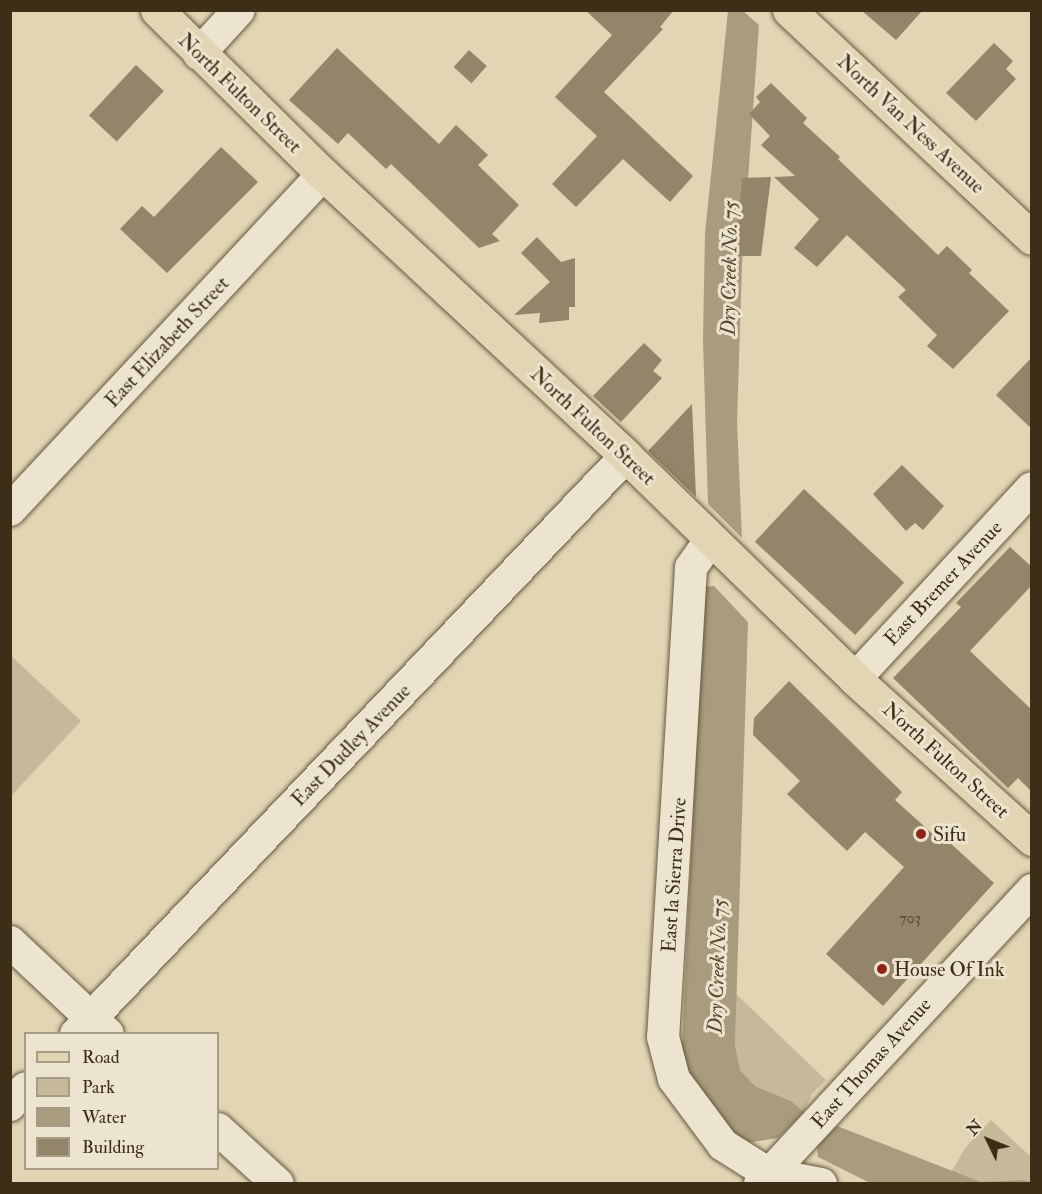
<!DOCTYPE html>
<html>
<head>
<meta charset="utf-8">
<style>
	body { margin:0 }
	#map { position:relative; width:1042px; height:1194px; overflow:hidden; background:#e1d5b3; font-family:"IM FELL Double Pica",serif }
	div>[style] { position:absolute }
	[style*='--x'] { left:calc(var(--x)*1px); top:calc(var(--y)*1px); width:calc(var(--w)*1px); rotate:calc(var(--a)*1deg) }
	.green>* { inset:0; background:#c5b999 }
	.water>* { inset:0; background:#a99c7e }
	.building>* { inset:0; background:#928569; transform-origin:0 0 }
	.roads { filter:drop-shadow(0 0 2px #66583f) drop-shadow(0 0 2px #66583f) }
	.minor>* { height:32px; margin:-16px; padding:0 16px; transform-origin:16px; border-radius:16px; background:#ece4ce }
	.major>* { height:33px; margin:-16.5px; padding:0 16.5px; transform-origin:16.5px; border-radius:16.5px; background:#e1d5b3 }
	.dots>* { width:16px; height:16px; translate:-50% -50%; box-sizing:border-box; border:3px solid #ece4ce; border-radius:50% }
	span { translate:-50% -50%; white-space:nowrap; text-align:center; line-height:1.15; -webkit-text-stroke:6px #ece4ce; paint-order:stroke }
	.number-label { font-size:16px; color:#52442c }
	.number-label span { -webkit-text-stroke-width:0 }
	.street-label { font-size:20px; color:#3d2e18 }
	.poi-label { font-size:20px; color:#3d2e18 }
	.left { translate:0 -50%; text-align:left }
	.water-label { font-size:21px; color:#584a32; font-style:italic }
	.frame { position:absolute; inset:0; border:12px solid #3d2e18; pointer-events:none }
	.legend { position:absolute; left:24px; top:1032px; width:195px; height:138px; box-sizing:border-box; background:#ece4ce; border:2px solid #a69b85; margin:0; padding:8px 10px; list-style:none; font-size:18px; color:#3d2e18 }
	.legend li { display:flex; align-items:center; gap:12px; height:30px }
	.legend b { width:30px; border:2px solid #a69b85 }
	.north { position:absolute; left:958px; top:1110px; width:60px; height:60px; -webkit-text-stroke:4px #ece4ce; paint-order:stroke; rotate:313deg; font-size:16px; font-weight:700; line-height:24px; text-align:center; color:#3d2e18 }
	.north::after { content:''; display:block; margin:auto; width:21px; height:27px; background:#3d2e18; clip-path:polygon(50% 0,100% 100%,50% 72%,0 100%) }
</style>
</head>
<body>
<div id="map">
	<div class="green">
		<div style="clip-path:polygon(10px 655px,81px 721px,11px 796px,10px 796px)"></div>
		<div style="clip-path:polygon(736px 994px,826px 1080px,812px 1094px,804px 1112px,791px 1101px,755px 1086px,740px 1070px,735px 1045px)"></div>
		<div style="clip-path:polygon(991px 1120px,1031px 1157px,1031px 1183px,981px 1182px,951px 1172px,966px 1147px)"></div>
	</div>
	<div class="water">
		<div style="clip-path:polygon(728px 11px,743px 11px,759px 25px,742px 265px,737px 422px,742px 538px,708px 504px,703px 339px,705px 233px)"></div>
		<div style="clip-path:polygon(714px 586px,748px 622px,735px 1045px,740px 1070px,755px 1086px,791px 1101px,804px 1112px,778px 1138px,747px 1143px,728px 1132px,686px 1076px,682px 1045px,704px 587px)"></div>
		<div style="clip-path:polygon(837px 1126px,981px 1182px,1024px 1180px,1031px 1183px,870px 1183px,818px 1157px,817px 1147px)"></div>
	</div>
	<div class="building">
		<div style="clip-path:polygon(585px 10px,674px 10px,660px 27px,663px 29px,604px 92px,693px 176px,670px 202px,623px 159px,576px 207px,552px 184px,597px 136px,555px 97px,612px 35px)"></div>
		<div style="clip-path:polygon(861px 10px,923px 10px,896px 40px)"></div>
		<div style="clip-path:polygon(994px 43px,1013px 61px,1006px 69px,1016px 79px,976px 121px,946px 93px)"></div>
		<div style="clip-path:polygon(337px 48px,439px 144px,456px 125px,488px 155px,478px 165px,519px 205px,492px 234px,500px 241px,479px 248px,391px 164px,386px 169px,348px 133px,338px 144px,289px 100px)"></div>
		<div style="left:469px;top:50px;width:24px;height:23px;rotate:42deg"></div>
		<div style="left:136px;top:65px;width:38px;height:69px;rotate:43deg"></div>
		<div style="clip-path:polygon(771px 83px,807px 118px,803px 123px,840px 157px,838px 159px,938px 255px,947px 246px,972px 270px,969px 273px,1009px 311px,953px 369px,927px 346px,937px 335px,898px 297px,906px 290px,847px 235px,817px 267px,794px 248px,819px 219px,774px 177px,795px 176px,761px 145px,770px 136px,749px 114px,760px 102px,756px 97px)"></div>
		<div style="clip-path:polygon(221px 147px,258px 182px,167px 273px,120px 229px,142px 206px,154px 217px)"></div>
		<div style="clip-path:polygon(771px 177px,761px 256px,736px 256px,742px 178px)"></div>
		<div style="clip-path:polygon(537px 237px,561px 262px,575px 258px,575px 307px,569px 307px,569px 320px,539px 323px,540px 313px,514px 315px,550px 282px,521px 253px)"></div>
		<div style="clip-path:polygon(644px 343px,662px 360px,653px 371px,662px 378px,621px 422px,593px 396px)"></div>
		<div style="clip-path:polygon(1032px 357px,1032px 429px,996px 395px)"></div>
		<div style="clip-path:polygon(692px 404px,696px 497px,648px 451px)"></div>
		<div style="clip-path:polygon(902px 465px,944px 506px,923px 530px,915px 523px,906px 531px,873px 494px)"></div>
		<div style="left:804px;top:489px;width:137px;height:72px;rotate:43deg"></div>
		<div style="clip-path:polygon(1010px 547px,1032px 567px,1032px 585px,970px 651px,1032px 710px,1032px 792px,1018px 778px,1008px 788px,893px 678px,961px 607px,956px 603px)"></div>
		<div style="clip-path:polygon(789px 681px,902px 792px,895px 800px,934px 835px,937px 831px,994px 883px,883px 1006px,826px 954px,904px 867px,865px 832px,847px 851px,787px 794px,800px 781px,753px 735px,754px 718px)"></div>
	</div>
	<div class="roads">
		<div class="minor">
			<div style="--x:199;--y:54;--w:59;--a:-47.7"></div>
			<div style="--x:10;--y:510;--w:459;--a:-47"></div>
			<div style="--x:711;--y:539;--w:35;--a:125"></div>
			<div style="--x:691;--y:568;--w:470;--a:93.4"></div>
			<div style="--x:663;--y:1037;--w:43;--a:75.3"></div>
			<div style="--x:674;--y:1079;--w:82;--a:53.4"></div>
			<div style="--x:723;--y:1145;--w:54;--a:32.2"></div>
			<div style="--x:769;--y:1174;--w:53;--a:10.9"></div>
			<div style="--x:855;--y:679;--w:260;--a:-47.2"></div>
			<div style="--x:10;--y:942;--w:134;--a:43.2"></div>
			<div style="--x:76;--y:1034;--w:798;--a:-46.42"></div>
			<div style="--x:10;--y:1105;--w:23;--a:-47"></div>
			<div style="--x:218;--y:1129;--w:81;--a:42.5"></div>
			<div style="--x:760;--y:1184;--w:401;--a:-47.2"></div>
		</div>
		<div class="major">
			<div style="--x:157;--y:10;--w:233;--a:44.7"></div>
			<div style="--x:323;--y:174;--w:414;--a:42.9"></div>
			<div style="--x:626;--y:456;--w:320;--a:44.2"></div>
			<div style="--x:855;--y:679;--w:239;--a:42.1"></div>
			<div style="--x:789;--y:10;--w:333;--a:43.2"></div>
		</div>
	</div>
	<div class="dots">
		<div style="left:921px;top:834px;background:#8f2418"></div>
		<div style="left:882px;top:969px;background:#8f2418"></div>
	</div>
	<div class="number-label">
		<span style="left:910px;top:918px">703</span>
	</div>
	<div class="street-label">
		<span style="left:240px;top:93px;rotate:44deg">North Fulton Street</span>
		<span style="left:911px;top:124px;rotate:43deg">North Van Ness Avenue</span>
		<span style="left:167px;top:342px;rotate:-47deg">East Elizabeth Street</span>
		<span style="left:593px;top:426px;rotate:43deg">North Fulton Street</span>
		<span style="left:943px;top:583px;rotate:-47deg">East Bremer Avenue</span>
		<span style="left:351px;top:745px;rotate:-46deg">East Dudley Avenue</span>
		<span style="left:946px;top:760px;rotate:42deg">North Fulton Street</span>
		<span style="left:674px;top:875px;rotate:-86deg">East la Sierra Drive</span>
		<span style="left:871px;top:1063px;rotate:-48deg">East Thomas Avenue</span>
	</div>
	<div class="poi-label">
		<span class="left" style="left:933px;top:834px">Sifu</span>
		<span class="left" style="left:894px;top:969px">House Of Ink</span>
	</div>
	<div class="water-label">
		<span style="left:730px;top:268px;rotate:-89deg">Dry Creek No. 75</span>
		<span style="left:718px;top:966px;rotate:-88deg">Dry Creek No. 75</span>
	</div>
	<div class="frame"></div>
	<ul class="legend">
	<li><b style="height:8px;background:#e1d5b3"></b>Road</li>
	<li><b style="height:16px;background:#c5b999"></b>Park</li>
	<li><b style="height:16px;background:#a99c7e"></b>Water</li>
	<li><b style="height:16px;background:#928569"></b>Building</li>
	</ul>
	<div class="north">N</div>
</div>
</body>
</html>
